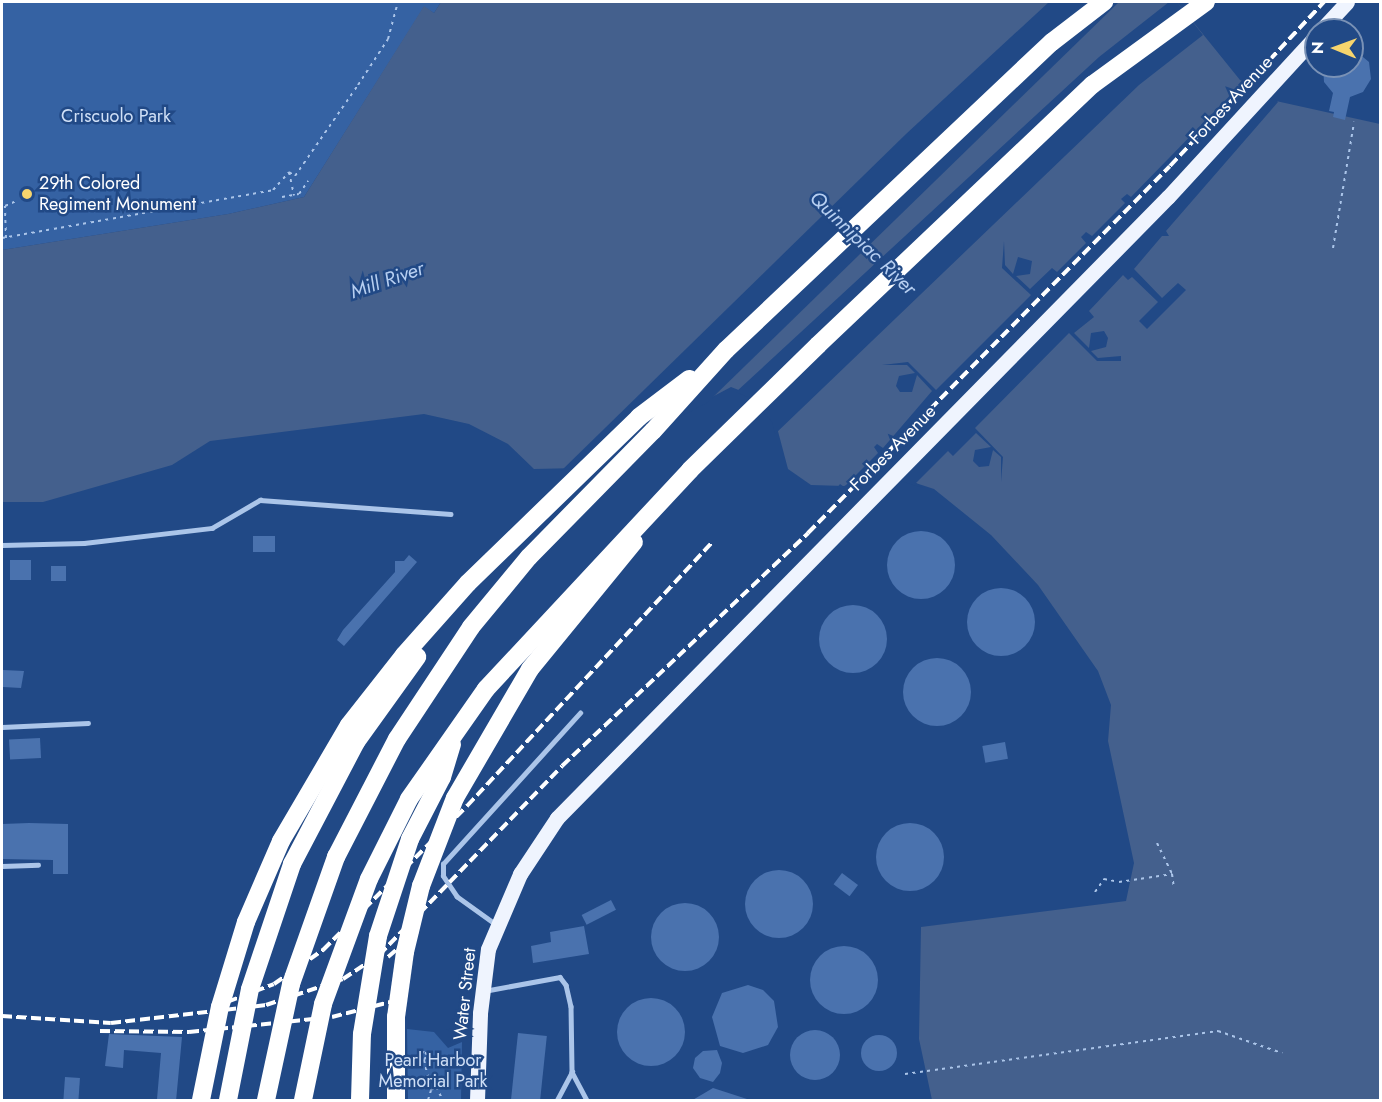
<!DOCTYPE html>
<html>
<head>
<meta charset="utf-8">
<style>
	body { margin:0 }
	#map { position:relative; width:1382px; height:1102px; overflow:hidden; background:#214986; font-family:Jost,sans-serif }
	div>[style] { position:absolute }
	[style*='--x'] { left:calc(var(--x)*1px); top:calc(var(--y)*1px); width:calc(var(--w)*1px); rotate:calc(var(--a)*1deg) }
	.green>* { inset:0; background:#3562a3 }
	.water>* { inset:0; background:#44608d }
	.pier>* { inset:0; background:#214986 }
	.building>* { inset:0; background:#4a72ae; transform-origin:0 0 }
	.round { border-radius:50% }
	.path>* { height:2px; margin-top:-1px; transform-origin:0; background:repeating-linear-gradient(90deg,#abc5e9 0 3px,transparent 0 7.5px) }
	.lane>* { height:4.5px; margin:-2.25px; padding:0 2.25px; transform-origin:2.25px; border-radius:2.25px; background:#abc5e9 }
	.primary>* { height:15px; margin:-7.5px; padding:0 7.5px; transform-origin:7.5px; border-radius:7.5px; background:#eff4fe }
	.highway>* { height:18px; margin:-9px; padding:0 9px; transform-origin:9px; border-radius:9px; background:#fff }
	.rail>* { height:4px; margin-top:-2px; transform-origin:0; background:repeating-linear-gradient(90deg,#fff 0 10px,transparent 0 14.5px) }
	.dots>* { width:16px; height:16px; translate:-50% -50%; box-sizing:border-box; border:3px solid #214986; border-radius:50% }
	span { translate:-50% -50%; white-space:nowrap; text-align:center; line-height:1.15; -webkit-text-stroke:5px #214986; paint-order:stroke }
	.street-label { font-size:18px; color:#fff }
	.park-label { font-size:18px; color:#d0e0f7 }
	.poi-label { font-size:18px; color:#fff }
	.left { translate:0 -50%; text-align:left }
	.water-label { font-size:20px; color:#b7cff1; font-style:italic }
	.frame { position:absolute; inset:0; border:3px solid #fff; pointer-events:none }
	.north { position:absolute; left:1304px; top:18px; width:60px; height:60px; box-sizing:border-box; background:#214986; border:2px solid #7a92b6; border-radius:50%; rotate:271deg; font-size:16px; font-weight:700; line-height:24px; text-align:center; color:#fff }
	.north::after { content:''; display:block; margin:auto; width:21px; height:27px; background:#f6d46d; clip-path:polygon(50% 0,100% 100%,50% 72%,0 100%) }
</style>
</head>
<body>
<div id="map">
	<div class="green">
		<div style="clip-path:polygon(2px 2px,441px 2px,434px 13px,424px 7px,304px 197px,228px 214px,2px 250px)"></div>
		<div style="clip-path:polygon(407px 1029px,434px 1032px,448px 1048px,462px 1042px,461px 1100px,408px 1100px)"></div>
	</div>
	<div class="water">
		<div style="clip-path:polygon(441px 2px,1177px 2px,1240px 80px,1267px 91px,1276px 101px,1380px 124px,1380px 1100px,932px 1100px,919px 1039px,921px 927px,1126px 901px,1134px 863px,1108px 741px,1111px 705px,1098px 671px,1038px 585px,991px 535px,934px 489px,891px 475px,844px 486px,811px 485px,788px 469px,775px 420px,754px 396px,731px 387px,578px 468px,534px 469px,508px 444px,469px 424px,424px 414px,210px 441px,172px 465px,43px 502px,2px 502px,2px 250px,228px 214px,304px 197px,424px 6px,434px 13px)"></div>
	</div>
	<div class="pier">
		<div style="clip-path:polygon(1049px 2px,1119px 2px,708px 402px,579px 471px,561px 471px,906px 134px)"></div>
		<div style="clip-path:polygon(1169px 2px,1177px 2px,1203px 35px,1139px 85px,775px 434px,772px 422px,752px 399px,736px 392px,1099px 57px)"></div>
		<div style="clip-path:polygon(1246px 79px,1262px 85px,1278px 102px,1166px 231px,1169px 236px,1162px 236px,1134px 269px,1162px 298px,1178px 283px,1186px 290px,1147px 329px,1139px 321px,1158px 302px,1132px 277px,1128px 280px,1123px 275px,1089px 311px,1094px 317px,1074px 333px,1089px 348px,1091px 333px,1104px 331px,1108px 338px,1106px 347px,1091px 351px,1098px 358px,1121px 356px,1121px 361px,1097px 361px,1069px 333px,975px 428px,1003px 457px,1001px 482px,1001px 457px,993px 450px,989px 466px,979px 467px,973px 461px,975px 450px,991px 447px,976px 433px,953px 456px,948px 451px,916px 483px,923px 488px,891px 478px,845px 489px,837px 488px,840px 484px,844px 487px,878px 453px,874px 447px,877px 444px,883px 448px,932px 391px,917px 375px,912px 392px,900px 392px,896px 386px,899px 376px,915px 373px,907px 365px,882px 365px,908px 362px,936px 390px,1031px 295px,1002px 268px,1004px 241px,1005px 265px,1013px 274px,1018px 257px,1032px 261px,1030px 274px,1016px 276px,1030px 289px,1052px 268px,1057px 272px,1086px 243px,1081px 237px,1086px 232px,1092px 236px,1125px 203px,1121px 199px,1127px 194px,1131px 197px)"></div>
	</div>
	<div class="building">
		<div style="clip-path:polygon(1352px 48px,1369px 62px,1371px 79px,1363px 92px,1350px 97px,1345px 120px,1333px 117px,1334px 112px,1329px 111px,1333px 93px,1324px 82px,1323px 66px,1352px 66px)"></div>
		<div class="round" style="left:887px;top:531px;width:68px;height:68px"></div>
		<div style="left:253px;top:536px;width:22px;height:16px"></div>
		<div style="clip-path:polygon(409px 555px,417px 562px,344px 646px,337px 640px,343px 630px,395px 572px,395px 561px,404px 561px)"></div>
		<div style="left:10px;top:560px;width:21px;height:20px"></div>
		<div style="left:66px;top:566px;width:15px;height:15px;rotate:90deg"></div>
		<div class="round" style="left:967px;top:588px;width:68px;height:68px"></div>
		<div class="round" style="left:819px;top:605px;width:68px;height:68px"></div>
		<div class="round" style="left:903px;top:658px;width:68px;height:68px"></div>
		<div style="clip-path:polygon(3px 670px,24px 671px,21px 688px,3px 687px)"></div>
		<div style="left:40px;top:738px;width:20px;height:31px;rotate:87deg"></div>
		<div style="left:1005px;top:742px;width:17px;height:23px;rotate:80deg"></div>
		<div style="clip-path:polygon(29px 823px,68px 824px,68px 874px,53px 874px,53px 860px,2px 859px,2px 824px)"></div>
		<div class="round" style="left:876px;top:823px;width:68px;height:68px"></div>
		<div class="round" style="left:745px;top:870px;width:68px;height:68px"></div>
		<div style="left:842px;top:873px;width:20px;height:14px;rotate:37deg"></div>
		<div style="left:611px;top:900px;width:11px;height:33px;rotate:63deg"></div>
		<div class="round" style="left:651px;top:903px;width:68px;height:68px"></div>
		<div style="clip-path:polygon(584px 926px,589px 954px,533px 963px,531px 946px,551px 942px,550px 932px)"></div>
		<div class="round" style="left:810px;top:946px;width:68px;height:68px"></div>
		<div style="clip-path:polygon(748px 985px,763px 990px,774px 1001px,778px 1027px,768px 1045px,743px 1053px,720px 1046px,712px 1017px,722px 993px)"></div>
		<div class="round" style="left:617px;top:998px;width:68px;height:68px"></div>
		<div class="round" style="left:790px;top:1030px;width:50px;height:50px"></div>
		<div style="left:518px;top:1033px;width:29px;height:68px;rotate:6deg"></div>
		<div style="clip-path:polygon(109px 1034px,182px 1037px,176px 1101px,157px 1099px,161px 1053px,124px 1050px,123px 1068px,105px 1066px)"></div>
		<div class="round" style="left:861px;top:1035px;width:36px;height:36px"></div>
		<div style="clip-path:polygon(717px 1050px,722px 1063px,720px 1073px,713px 1082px,700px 1078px,693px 1068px,695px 1058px,703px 1051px)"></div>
		<div style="left:65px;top:1077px;width:15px;height:24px;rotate:4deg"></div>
		<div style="clip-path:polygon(713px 1088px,747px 1099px,746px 1101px,691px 1101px)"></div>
	</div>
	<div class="path">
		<div style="--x:289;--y:172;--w:24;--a:78"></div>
		<div style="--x:282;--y:197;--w:17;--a:-10"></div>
		<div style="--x:299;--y:194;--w:16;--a:-55"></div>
		<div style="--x:2;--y:238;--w:275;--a:-10"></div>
		<div style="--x:273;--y:190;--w:24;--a:-48"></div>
		<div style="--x:289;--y:172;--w:7;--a:34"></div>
		<div style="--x:295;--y:176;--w:111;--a:-55.3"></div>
		<div style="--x:358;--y:85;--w:55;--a:-56.9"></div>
		<div style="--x:388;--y:39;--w:38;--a:-75"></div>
		<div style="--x:6;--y:238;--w:32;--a:-92"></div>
		<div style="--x:5;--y:206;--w:12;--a:-24"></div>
		<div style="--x:1333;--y:248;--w:128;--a:-80.5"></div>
		<div style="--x:1157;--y:843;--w:34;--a:64"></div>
		<div style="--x:1172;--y:874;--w:15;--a:82"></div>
		<div style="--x:1095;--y:892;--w:16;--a:-55"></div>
		<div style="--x:1104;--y:879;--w:15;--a:11"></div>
		<div style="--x:1119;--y:882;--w:54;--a:-8.6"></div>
		<div style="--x:424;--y:1060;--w:6;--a:-59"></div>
		<div style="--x:427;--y:1055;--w:5;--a:-127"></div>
		<div style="--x:424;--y:1051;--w:8;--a:130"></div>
		<div style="--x:419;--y:1057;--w:6;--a:31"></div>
		<div style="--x:424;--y:1060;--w:31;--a:77"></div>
		<div style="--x:905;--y:1074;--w:316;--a:-7.8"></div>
		<div style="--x:1218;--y:1031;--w:68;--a:19"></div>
		<div style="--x:428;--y:1100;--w:10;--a:-73"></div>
		<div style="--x:431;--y:1090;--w:6;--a:-31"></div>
		<div style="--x:436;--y:1087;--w:15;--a:62"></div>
	</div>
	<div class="lane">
		<div style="--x:2;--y:545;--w:82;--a:-1.4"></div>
		<div style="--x:84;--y:543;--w:129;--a:-6.7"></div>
		<div style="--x:212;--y:528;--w:56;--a:-30.3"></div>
		<div style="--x:260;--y:500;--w:191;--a:4.2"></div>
		<div style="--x:2;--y:727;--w:86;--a:-2.7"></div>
		<div style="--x:2;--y:866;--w:36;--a:-2"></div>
		<div style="--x:496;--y:925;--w:48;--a:-144.3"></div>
		<div style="--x:457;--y:897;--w:25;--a:-124"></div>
		<div style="--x:443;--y:876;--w:12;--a:-90"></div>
		<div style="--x:443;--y:864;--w:204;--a:-47.8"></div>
		<div style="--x:484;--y:991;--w:77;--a:-10.4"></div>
		<div style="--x:560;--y:977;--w:10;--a:53"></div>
		<div style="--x:566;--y:985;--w:22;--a:77"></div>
		<div style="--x:571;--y:1006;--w:66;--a:89.1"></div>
		<div style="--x:572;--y:1072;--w:32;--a:62"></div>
		<div style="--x:557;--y:1100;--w:32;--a:-62"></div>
	</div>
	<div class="primary">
		<div style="--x:1321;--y:30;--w:38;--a:-47"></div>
		<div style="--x:477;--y:1100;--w:87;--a:-88"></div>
		<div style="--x:480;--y:1013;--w:64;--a:-82.9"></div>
		<div style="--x:488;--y:949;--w:82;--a:-66.9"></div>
		<div style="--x:520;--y:874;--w:67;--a:-56.5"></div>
		<div style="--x:557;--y:818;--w:871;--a:-45.47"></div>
		<div style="--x:1168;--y:197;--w:219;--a:-47.4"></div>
	</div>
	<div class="highway">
		<div style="--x:201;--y:1100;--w:95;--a:-78.5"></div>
		<div style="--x:220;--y:1007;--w:89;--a:-73"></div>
		<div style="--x:246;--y:922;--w:88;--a:-66.6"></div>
		<div style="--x:281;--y:841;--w:134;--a:-59.6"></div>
		<div style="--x:349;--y:725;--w:89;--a:-51.8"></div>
		<div style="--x:404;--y:655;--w:96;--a:-48.4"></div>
		<div style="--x:468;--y:583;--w:238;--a:-44.1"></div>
		<div style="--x:639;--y:417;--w:63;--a:-37.2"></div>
		<div style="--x:228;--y:1100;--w:113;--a:-78.8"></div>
		<div style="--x:250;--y:989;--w:132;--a:-71.4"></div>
		<div style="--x:292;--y:864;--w:138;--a:-62.3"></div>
		<div style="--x:356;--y:742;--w:105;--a:-54.3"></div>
		<div style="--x:266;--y:1100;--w:119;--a:-77.8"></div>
		<div style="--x:291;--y:984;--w:135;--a:-70.5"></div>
		<div style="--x:336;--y:857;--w:133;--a:-62.7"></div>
		<div style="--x:397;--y:739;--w:134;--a:-56.5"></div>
		<div style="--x:471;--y:627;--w:91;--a:-50.4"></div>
		<div style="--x:529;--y:557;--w:177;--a:-45.5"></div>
		<div style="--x:653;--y:431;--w:109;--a:-48"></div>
		<div style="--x:726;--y:350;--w:448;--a:-43.4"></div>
		<div style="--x:1052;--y:42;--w:66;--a:-37.6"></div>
		<div style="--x:303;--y:1100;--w:98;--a:-78.2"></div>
		<div style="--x:323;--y:1004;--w:133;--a:-69.8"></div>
		<div style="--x:369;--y:879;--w:89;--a:-63.4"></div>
		<div style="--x:409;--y:799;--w:134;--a:-55"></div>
		<div style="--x:486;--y:689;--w:299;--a:-47"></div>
		<div style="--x:690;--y:470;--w:179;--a:-44.3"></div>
		<div style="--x:818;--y:345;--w:378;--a:-43.5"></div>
		<div style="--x:1092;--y:85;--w:141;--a:-36.1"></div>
		<div style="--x:360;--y:1100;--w:66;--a:-88.3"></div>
		<div style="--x:362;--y:1034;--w:99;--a:-80.7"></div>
		<div style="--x:378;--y:936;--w:102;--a:-71.7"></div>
		<div style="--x:410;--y:839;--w:70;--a:-62.7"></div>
		<div style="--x:442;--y:777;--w:34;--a:-73"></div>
		<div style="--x:396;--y:1100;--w:83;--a:-90"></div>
		<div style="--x:396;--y:1017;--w:66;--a:-82.1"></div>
		<div style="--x:405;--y:952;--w:68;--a:-76.4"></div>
		<div style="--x:421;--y:886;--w:94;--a:-68.9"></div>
		<div style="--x:455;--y:798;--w:149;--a:-59.8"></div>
		<div style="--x:530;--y:669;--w:164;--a:-50.7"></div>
	</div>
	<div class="rail">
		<div style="--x:388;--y:957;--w:40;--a:-41"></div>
		<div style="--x:214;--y:1007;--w:64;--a:-21"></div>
		<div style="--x:274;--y:984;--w:60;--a:-34.8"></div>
		<div style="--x:323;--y:950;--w:204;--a:-45"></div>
		<div style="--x:467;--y:806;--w:360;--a:-47.1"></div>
		<div style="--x:2;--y:1016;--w:109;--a:3.7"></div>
		<div style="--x:111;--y:1023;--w:156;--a:-6.6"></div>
		<div style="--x:266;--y:1005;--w:81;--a:-18.7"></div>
		<div style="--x:343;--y:979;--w:43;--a:-33.7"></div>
		<div style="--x:379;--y:955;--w:263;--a:-45.9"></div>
		<div style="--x:562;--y:766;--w:339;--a:-43.4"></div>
		<div style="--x:808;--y:533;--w:515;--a:-45.39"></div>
		<div style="--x:1170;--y:166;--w:225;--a:-46.8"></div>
		<div style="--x:100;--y:1031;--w:89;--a:0.6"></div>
		<div style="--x:189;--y:1032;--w:144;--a:-6"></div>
		<div style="--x:332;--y:1017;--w:60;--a:-14.5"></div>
	</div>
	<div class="dots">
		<div style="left:27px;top:194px;background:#f6d46d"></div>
	</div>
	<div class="street-label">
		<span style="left:1231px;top:100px;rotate:-47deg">Forbes Avenue</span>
		<span style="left:893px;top:448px;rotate:-45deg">Forbes Avenue</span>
		<span style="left:465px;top:994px;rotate:-84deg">Water Street</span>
	</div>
	<div class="park-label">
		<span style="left:116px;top:116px">Criscuolo Park</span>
		<span style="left:433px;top:1071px">Pearl Harbor<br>Memorial Park</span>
	</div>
	<div class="poi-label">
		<span class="left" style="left:39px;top:194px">29th Colored<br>Regiment Monument</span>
	</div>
	<div class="water-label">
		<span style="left:863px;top:243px;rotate:44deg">Quinnipiac River</span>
		<span style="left:387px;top:280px;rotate:-19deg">Mill River</span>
	</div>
	<div class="frame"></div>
	<div class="north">N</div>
</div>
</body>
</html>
